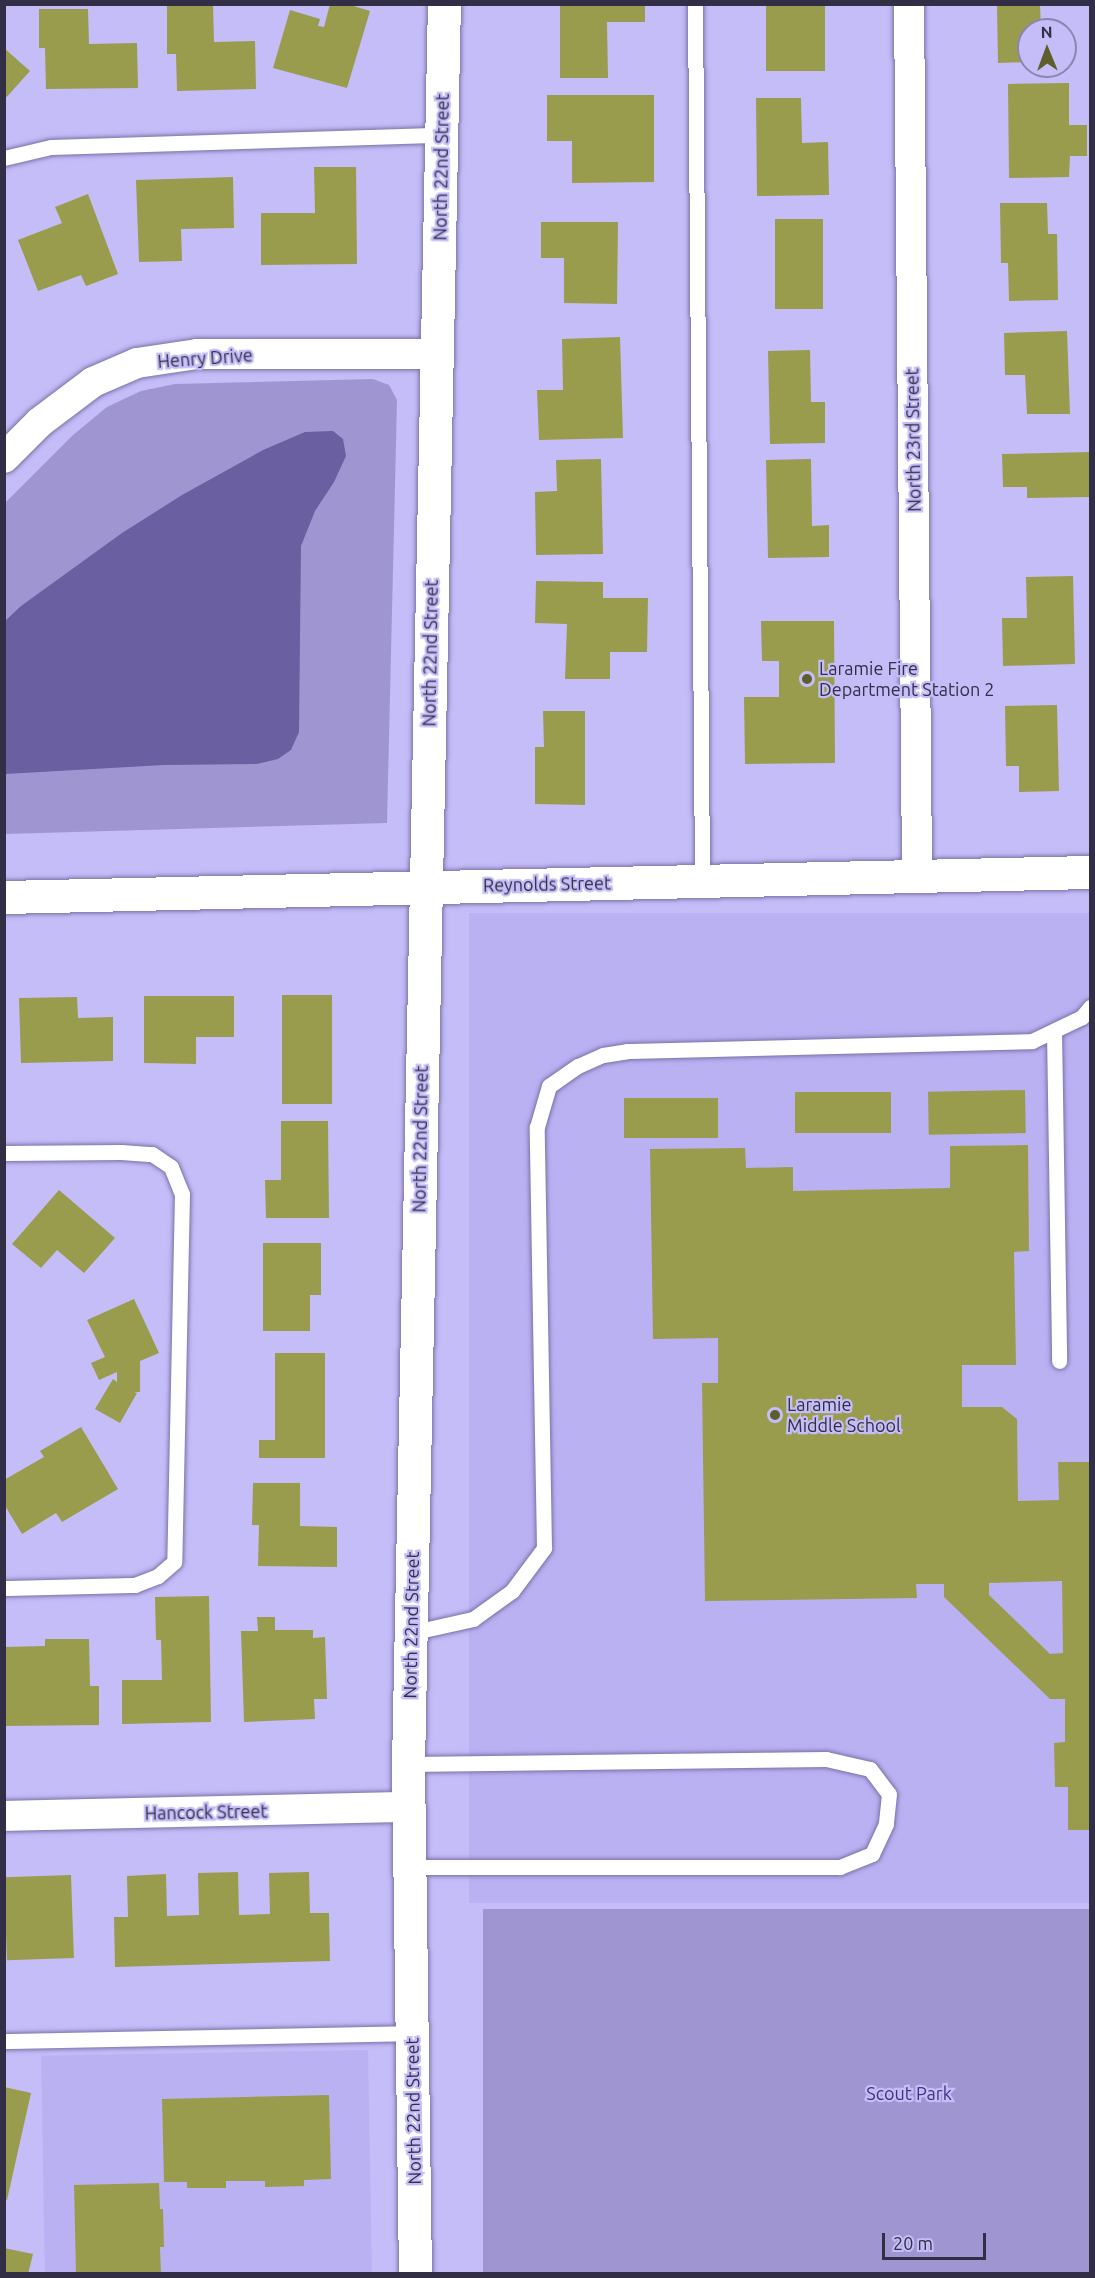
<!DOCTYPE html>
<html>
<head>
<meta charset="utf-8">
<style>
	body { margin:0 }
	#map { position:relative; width:1095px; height:2278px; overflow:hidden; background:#c4bdf8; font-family:Ubuntu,sans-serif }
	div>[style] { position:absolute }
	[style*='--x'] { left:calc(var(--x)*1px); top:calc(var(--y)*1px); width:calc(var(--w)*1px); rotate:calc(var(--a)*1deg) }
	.built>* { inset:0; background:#bab1f3; transform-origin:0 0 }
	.green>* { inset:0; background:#9f96d1; transform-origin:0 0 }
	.water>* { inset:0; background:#6a5fa0 }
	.building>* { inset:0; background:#999c4d; transform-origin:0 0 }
	.roads { filter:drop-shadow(0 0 2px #7a72a8) drop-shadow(0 0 2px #7a72a8) }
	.service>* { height:15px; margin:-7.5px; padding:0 7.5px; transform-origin:7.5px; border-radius:7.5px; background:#fff }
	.minor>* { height:30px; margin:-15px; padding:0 15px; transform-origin:15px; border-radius:15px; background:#fff }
	.tertiary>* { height:33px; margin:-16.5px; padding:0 16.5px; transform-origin:16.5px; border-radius:16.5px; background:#fff }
	.secondary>* { height:33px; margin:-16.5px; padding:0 16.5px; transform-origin:16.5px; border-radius:16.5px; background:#fff }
	.dots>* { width:16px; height:16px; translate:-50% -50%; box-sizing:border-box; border:3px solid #c4bdf8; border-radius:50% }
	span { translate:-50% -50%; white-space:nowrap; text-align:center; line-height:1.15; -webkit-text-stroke:4.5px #c4bdf8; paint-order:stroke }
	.street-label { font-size:18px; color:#322e45 }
	.poi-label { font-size:18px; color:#322e45 }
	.left { translate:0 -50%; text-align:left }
	.park-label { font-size:18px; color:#442f81 }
	.frame { position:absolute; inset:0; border:6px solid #322e45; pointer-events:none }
	.north { position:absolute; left:1017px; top:18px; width:60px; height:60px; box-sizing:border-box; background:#c4bdf8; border:2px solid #8a84b0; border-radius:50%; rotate:359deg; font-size:16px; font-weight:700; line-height:24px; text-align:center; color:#322e45 }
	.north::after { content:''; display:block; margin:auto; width:21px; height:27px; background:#5d5e2b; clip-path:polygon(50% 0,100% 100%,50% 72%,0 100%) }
	.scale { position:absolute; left:882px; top:2233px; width:104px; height:27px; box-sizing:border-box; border:3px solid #322e45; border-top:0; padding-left:8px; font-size:18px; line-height:21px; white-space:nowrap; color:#322e45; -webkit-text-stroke:4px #c4bdf8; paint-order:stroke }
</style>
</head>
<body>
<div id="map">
	<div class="built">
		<div style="left:1090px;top:913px;width:990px;height:621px;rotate:90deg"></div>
		<div style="left:368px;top:2050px;width:223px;height:327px;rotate:89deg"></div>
	</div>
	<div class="green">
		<div style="clip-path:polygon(373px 379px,389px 385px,397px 400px,387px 823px,5px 834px,4px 504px,73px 435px,107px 407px,141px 391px,175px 384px)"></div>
		<div style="left:1090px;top:1909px;width:364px;height:607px;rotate:90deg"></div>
	</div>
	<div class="water">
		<div style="clip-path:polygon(333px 431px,343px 439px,346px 456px,334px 482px,315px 511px,301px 546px,299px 732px,291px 750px,278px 759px,257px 764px,164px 765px,5px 774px,5px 621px,21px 606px,122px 533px,182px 495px,263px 450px,305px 432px)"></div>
	</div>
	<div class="building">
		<div style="clip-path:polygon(213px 4px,214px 42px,255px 41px,256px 89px,177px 91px,176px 54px,167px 54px,167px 5px)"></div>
		<div style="clip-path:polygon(330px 4px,347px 4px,370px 11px,347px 88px,273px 68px,290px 10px,320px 19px,318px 26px,324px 27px)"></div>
		<div style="clip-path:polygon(560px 4px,645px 4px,645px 22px,607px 22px,608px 78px,560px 78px)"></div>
		<div style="left:766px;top:4px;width:59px;height:67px"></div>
		<div style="clip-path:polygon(997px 5px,1040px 5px,1041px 30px,1029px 30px,1029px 62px,998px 63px)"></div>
		<div style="clip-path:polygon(39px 9px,88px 9px,89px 44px,137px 43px,138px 88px,46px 89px,45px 48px,39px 48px)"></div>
		<div style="clip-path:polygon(4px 48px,30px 71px,4px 100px)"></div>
		<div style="clip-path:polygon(1069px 83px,1069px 125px,1087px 125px,1087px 156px,1070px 156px,1069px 177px,1009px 178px,1008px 84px)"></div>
		<div style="clip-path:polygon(547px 95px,654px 95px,654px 182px,572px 183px,572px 141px,547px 141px)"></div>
		<div style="clip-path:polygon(756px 98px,801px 98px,802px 143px,828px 142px,829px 195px,757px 196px)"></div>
		<div style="clip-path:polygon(314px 167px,356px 167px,357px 264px,261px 265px,261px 213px,315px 213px)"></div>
		<div style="clip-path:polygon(233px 177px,234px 228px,181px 229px,182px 261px,139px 262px,136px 180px)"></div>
		<div style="clip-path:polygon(88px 194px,118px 274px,86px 286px,81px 275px,38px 291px,18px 240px,62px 223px,55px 207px)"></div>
		<div style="clip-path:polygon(1000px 203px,1047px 203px,1048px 234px,1057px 234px,1058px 300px,1009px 301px,1008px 263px,1001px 263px)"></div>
		<div style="left:775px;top:219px;width:48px;height:90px"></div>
		<div style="clip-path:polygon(541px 222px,618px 222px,617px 304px,564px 303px,564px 258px,541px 258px)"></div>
		<div style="clip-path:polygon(1067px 331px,1070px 414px,1027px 414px,1025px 375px,1005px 375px,1004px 333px)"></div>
		<div style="clip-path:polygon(620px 337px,623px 438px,539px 440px,537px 390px,563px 390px,562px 339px)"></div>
		<div style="clip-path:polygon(810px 350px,811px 402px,825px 402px,825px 443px,770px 444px,768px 351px)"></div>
		<div style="clip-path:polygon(1090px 452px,1090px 497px,1027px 498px,1027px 487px,1003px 487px,1002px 454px)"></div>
		<div style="clip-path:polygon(601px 459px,603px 554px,536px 555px,535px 492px,557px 491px,556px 460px)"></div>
		<div style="clip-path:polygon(811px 459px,812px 526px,829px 525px,829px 557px,768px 558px,766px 460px)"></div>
		<div style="clip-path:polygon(1073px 576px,1075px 664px,1003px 666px,1002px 618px,1027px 618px,1026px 577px)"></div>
		<div style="clip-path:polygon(536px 581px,603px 582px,603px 598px,648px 598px,647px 652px,610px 652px,610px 679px,565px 679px,567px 624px,535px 623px)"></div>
		<div style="clip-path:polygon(761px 621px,834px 621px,835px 763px,745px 764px,744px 697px,779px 697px,779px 661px,762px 661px)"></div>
		<div style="clip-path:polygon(1057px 705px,1059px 791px,1019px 792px,1019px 766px,1006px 766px,1005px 706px)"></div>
		<div style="clip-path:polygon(543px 711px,585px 711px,585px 805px,535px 804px,535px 747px,544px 747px)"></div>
		<div style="left:282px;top:995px;width:50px;height:109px"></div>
		<div style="clip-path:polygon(144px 996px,234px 996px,234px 1037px,196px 1037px,196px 1064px,144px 1063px)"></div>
		<div style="clip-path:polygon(77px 997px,78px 1018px,113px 1017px,113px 1061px,21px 1063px,19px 998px)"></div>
		<div style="left:1025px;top:1090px;width:43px;height:97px;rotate:89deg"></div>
		<div style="left:891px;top:1092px;width:41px;height:96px;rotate:90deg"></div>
		<div style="left:624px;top:1098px;width:94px;height:40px"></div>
		<div style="clip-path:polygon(281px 1121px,328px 1121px,329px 1218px,266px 1218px,265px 1180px,281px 1180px)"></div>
		<div style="clip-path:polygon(evenodd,1028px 1145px,1029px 1251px,1014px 1252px,1016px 1365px,962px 1365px,962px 1407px,1002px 1407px,1017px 1419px,1018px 1501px,1059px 1500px,1058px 1462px,1090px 1462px,1090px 1830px,1068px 1830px,1068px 1787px,1055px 1787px,1054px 1743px,1065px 1742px,1065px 1699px,1050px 1699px,944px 1597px,944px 1584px,916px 1584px,917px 1598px,705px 1601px,702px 1383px,718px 1383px,718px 1338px,653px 1339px,650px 1149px,745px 1148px,746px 1168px,793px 1167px,793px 1191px,950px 1188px,950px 1146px,1028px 1145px,1062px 1581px,1063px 1653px,1050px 1654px,989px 1595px,989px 1583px,1062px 1581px)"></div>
		<div style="clip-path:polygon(59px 1190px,115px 1238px,84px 1273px,57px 1250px,41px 1268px,12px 1244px)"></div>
		<div style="clip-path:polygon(263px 1243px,321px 1243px,321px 1295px,310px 1295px,310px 1331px,263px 1331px)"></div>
		<div style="clip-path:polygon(134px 1299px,159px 1353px,140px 1361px,140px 1392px,134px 1392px,137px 1393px,120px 1423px,95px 1409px,113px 1379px,117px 1382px,117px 1372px,99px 1380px,91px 1363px,105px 1357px,87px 1320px)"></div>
		<div style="clip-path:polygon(275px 1353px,325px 1353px,325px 1458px,259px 1458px,259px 1440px,275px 1440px)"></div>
		<div style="clip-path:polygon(81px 1427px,118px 1489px,62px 1522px,56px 1513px,22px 1534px,4px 1504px,4px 1480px,44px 1457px,40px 1451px)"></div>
		<div style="clip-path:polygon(253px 1483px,300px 1483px,300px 1526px,337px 1527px,337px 1567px,258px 1566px,259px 1525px,252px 1525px)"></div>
		<div style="clip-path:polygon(209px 1596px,211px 1722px,122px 1724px,122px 1680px,162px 1680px,161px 1640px,156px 1640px,155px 1597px)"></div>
		<div style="clip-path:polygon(257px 1617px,275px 1617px,275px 1630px,313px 1630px,313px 1638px,325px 1637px,327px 1699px,314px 1699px,315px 1719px,244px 1722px,241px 1631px,258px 1631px)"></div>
		<div style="clip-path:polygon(45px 1639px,89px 1639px,90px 1686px,99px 1686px,99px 1725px,4px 1726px,4px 1647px,45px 1646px)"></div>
		<div style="clip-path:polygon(238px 1872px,239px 1915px,270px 1914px,269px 1873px,309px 1872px,310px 1913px,329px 1913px,330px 1961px,115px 1967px,114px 1917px,128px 1917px,127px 1876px,166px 1874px,167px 1916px,199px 1915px,198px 1873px)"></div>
		<div style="left:71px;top:1875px;width:83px;height:67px;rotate:88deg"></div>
		<div style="clip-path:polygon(4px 2087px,31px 2093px,7px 2200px,4px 2199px)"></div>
		<div style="clip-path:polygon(329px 2095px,331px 2179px,304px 2180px,304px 2186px,265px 2187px,265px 2181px,226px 2181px,226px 2188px,187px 2188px,187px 2182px,164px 2182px,162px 2099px)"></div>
		<div style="clip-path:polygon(159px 2183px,160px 2209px,163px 2209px,164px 2247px,160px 2247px,161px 2274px,76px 2274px,74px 2185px)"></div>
		<div style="clip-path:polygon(4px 2248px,33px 2254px,28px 2274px,4px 2274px)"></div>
	</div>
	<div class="roads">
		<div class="service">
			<div style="--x:695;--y:4;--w:877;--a:89.54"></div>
			<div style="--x:4;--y:158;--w:48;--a:-13.2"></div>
			<div style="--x:51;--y:147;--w:390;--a:-1.8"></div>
			<div style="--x:1054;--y:1031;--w:330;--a:89.1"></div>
			<div style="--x:4;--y:1153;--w:117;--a:-0.5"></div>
			<div style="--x:121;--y:1152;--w:31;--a:4"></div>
			<div style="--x:152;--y:1154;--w:23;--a:34"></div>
			<div style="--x:171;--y:1167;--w:29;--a:68"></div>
			<div style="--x:182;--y:1194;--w:368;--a:91.2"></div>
			<div style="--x:174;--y:1562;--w:21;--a:139"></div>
			<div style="--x:158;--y:1576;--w:25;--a:159"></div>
			<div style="--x:135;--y:1585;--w:131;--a:178.7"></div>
			<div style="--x:410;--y:1633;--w:65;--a:-12.5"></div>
			<div style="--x:473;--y:1619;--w:48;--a:-35.7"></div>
			<div style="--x:512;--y:1591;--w:54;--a:-53.3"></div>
			<div style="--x:544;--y:1548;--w:421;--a:-91"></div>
			<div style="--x:537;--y:1127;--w:43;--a:-73.7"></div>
			<div style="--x:549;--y:1086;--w:35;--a:-35"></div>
			<div style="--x:578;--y:1066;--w:27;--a:-24"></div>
			<div style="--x:603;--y:1055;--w:24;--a:-9"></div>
			<div style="--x:627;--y:1051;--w:405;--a:-1.4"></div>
			<div style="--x:1032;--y:1041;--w:55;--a:-25.6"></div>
			<div style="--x:1082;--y:1017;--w:13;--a:-51"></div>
			<div style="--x:408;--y:1764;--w:418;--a:-0.7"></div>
			<div style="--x:826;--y:1759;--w:45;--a:12.8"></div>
			<div style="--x:870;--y:1769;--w:31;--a:53"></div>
			<div style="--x:889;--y:1794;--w:30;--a:96"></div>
			<div style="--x:886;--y:1824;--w:33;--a:115"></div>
			<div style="--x:872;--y:1854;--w:35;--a:158"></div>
			<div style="--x:840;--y:1867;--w:431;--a:180"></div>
			<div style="--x:4;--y:2041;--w:408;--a:-1.1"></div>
		</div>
		<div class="minor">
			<div style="--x:909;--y:4;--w:872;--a:89.47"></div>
			<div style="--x:4;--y:458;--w:51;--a:-45"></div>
			<div style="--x:40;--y:422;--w:66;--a:-37"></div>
			<div style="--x:93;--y:382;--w:48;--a:-23.4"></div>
			<div style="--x:137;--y:363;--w:61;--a:-8.5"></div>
			<div style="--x:197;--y:354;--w:240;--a:0"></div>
			<div style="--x:4;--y:1816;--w:404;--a:-1.3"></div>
		</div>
		<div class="tertiary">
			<div style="--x:415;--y:2274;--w:510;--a:-90.79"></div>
			<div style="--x:408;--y:1764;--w:1760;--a:-88.83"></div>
		</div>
		<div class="secondary">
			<div style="--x:4;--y:897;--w:1086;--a:-1.32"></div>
		</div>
	</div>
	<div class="dots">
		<div style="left:807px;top:679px;background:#5d5e2b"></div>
		<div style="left:775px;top:1415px;background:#5d5e2b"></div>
	</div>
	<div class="street-label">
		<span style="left:441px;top:167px;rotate:-89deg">North 22nd Street</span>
		<span style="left:205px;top:358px;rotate:-4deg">Henry Drive</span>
		<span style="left:913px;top:440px;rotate:-91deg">North 23rd Street</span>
		<span style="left:430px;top:653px;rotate:-89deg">North 22nd Street</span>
		<span style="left:547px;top:884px;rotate:-1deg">Reynolds Street</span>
		<span style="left:420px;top:1139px;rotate:-89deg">North 22nd Street</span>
		<span style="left:411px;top:1625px;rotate:-89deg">North 22nd Street</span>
		<span style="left:206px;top:1812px;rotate:-1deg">Hancock Street</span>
		<span style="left:413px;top:2111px;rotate:-91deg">North 22nd Street</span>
	</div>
	<div class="poi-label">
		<span class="left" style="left:819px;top:679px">Laramie Fire<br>Department Station 2</span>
		<span class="left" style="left:787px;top:1415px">Laramie<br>Middle School</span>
	</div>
	<div class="park-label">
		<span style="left:909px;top:2093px">Scout Park</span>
	</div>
	<div class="frame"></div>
	<div class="north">N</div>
	<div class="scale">20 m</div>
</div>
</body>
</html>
